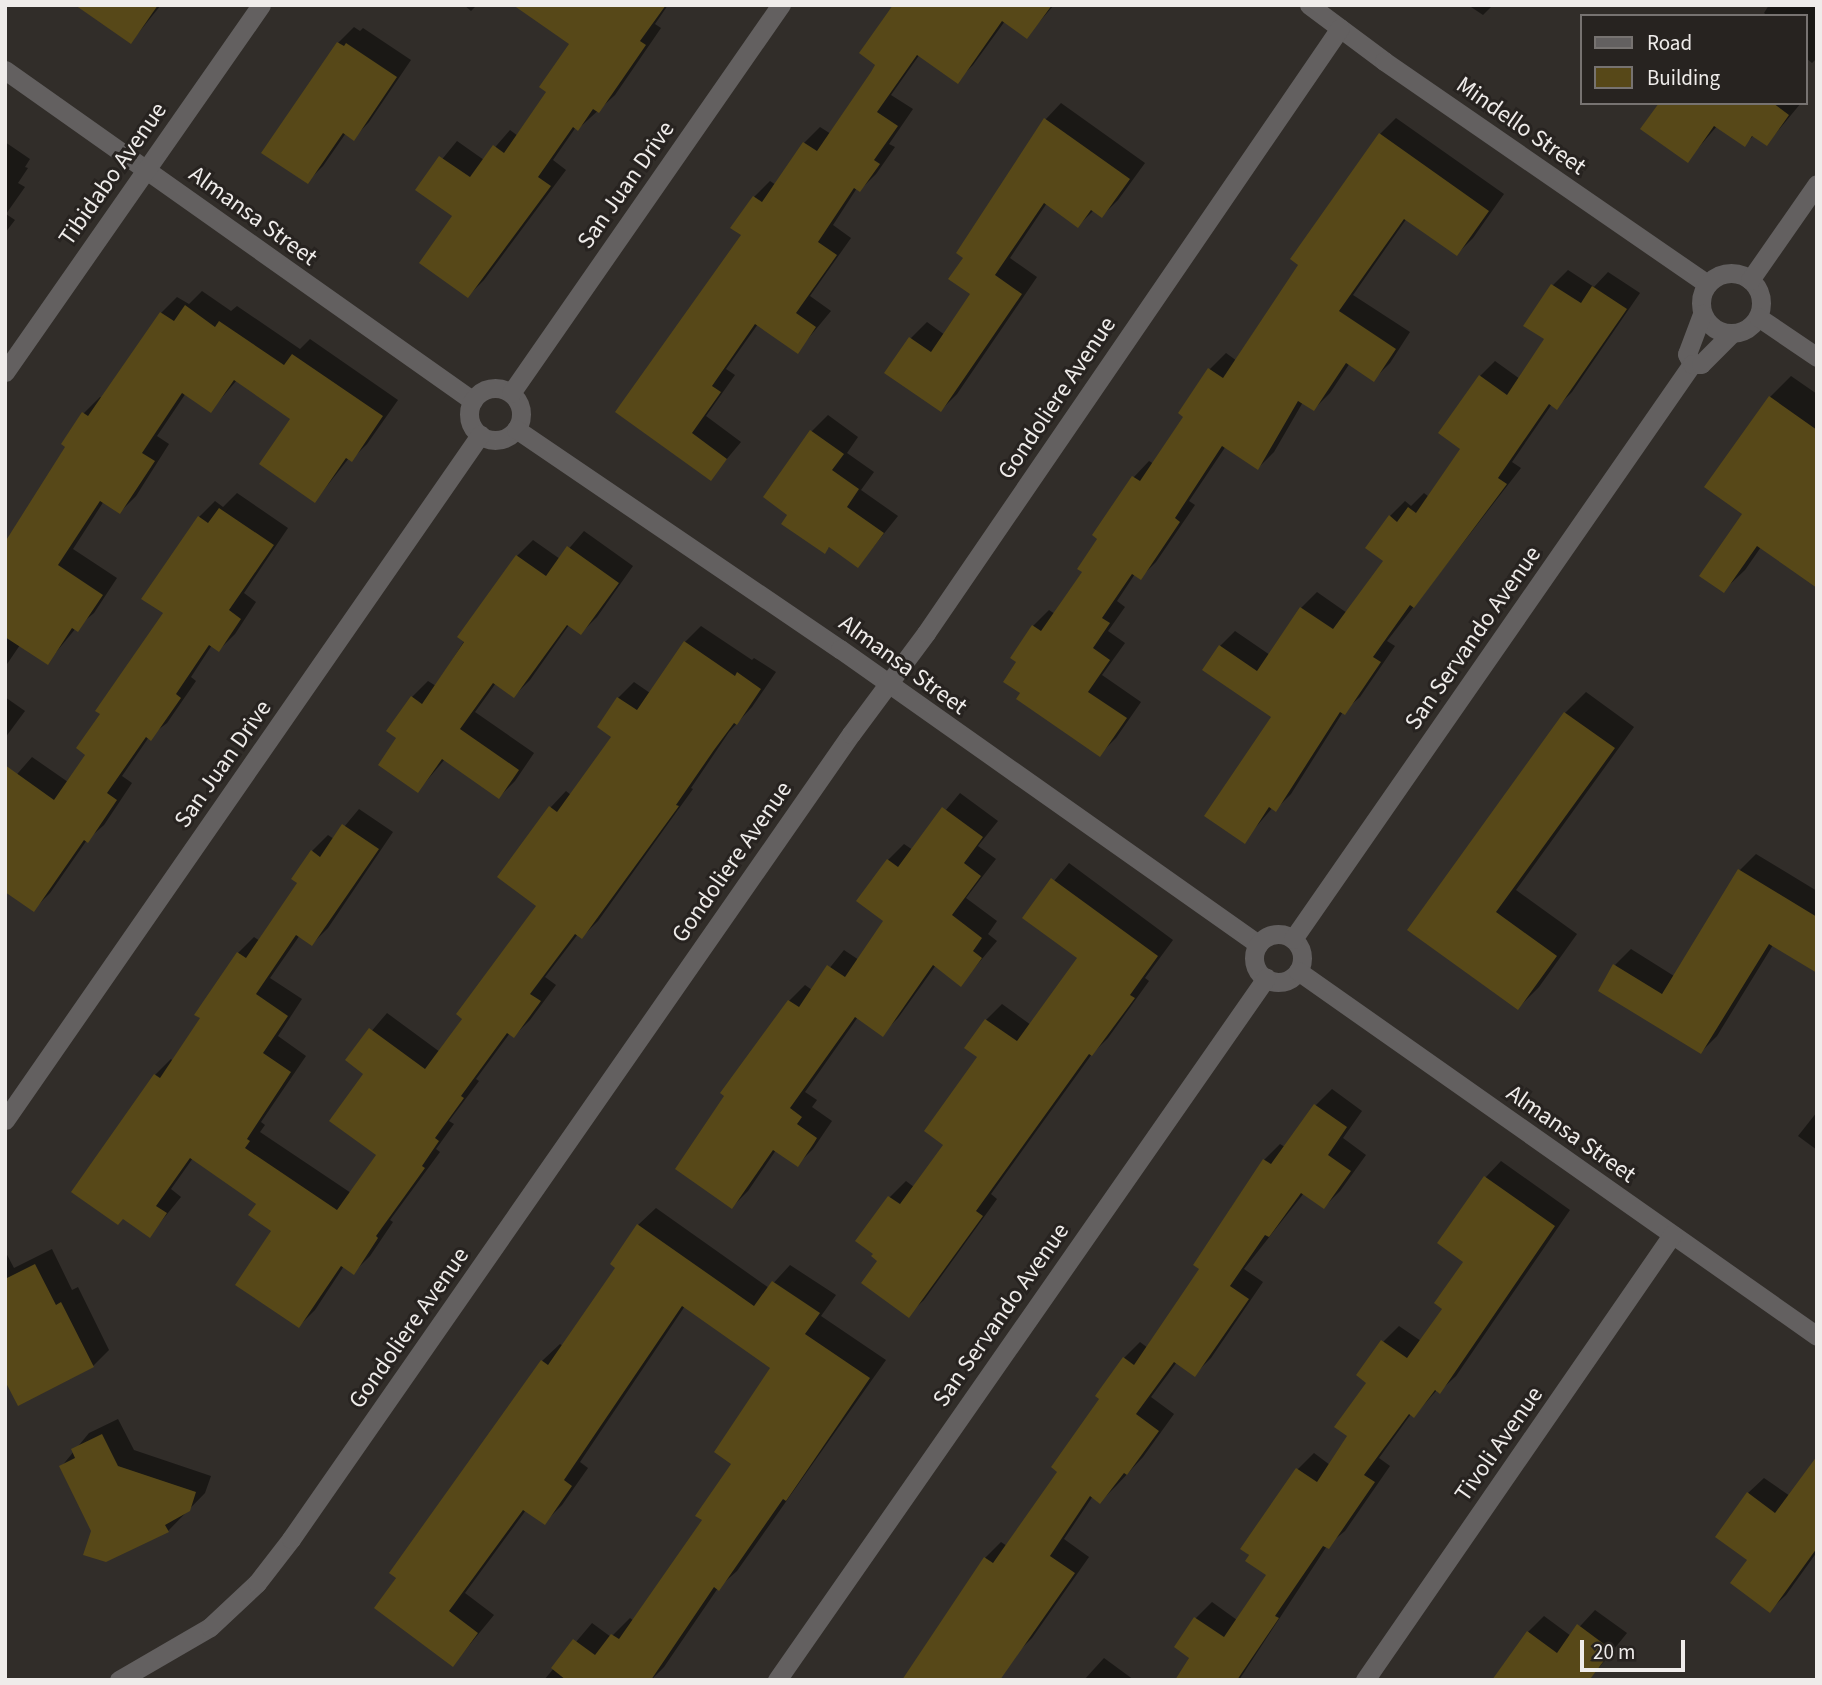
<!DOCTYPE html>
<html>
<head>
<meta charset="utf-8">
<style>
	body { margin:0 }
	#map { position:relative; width:1822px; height:1685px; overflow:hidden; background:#312d29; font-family:"Source Sans 3",sans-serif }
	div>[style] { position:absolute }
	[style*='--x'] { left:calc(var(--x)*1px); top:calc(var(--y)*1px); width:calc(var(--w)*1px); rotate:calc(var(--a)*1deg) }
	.shadow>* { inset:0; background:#0007 }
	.building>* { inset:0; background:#574818 }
	.minor>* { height:19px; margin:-9.5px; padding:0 9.5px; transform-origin:9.5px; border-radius:9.5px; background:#636060 }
	.minor>.ring { margin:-9.5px; padding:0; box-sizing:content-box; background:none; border:19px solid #636060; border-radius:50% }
	span { translate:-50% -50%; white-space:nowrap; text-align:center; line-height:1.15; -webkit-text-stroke:6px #272320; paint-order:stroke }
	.street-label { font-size:24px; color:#efecea }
	.frame { position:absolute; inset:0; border:7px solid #efecea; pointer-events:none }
	.legend { position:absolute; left:1580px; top:14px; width:228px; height:91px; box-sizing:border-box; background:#272320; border:2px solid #777371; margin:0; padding:9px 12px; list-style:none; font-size:21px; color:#efecea }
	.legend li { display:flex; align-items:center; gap:14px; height:35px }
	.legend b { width:35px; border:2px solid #777371 }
	.scale { position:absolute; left:1580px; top:1640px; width:105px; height:32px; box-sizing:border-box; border:4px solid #efecea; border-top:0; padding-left:9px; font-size:21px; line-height:24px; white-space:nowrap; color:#efecea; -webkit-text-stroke:5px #272320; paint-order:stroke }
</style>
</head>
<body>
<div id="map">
	<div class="shadow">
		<div style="clip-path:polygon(78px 5px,161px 5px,131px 42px)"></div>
		<div style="clip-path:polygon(464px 5px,477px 5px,471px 11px)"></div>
		<div style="clip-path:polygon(537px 5px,668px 5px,655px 24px,661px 28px,615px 95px,578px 129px,576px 127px,553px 160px,566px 170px,484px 280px,468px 296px,455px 216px,417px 190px,457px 141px,484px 160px,510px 130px,518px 136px,549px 91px,571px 43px)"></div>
		<div style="clip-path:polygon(895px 5px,1054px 5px,1027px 36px,1005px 21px,973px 65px,957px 81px,920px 54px,891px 95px,913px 109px,889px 144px,895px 147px,876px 174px,860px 190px,857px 188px,833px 225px,851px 238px,810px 296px,831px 311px,797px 352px,758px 324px,726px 369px,735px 375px,706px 416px,741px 442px,710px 479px,618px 412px,743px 235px,732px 227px,754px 197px,770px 181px,776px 185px,804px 143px,820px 127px,831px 134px,873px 73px)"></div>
		<div style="clip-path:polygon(1468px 5px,1493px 5px,1483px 15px)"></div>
		<div style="clip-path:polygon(1769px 5px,1817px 5px,1817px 58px,1812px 63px,1806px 58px,1806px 16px,1768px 16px,1764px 13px)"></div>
		<div style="clip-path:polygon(354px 27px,360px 31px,363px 28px,411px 60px,369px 122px,354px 138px,346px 133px,323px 166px,307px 182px,338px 43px)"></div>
		<div style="clip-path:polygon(1061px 103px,1145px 163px,1118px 200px,1102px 216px,1094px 210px,1078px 226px,1047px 203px,1010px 258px,1037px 277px,957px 394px,941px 410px,911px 338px,927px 322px,945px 335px,972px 294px,966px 258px,958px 252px,1046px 119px)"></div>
		<div style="clip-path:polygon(1661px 103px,1801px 103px,1767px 144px,1754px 135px,1744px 145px,1717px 126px,1688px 160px)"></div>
		<div style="clip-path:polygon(1396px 118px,1504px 194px,1473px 238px,1457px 254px,1407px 218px,1353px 295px,1410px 332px,1390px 363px,1374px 379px,1350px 363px,1330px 393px,1314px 409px,1303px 402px,1274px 452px,1258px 468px,1226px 446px,1189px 501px,1195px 505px,1156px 562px,1140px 578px,1135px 574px,1117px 601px,1125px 607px,1108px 631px,1125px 643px,1102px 675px,1141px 702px,1116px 738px,1100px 754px,1022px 693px,1018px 662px,1033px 626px,1049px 610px,1055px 614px,1085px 572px,1134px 477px,1149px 461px,1154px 464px,1186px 417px,1210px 369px,1226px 353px,1237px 361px,1300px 265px,1292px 259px,1380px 134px)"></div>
		<div style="clip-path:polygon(5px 142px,30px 159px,25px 167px,28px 168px,18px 183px,25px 187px,6px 214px,15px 220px,5px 233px)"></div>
		<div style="clip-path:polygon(1568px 270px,1594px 287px,1608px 272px,1640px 293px,1572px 392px,1557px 407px,1552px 404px,1512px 462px,1521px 468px,1387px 641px,1395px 646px,1360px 697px,1343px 712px,1291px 794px,1276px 809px,1273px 807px,1244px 841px,1273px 716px,1220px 646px,1235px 631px,1270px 655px,1301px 608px,1317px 592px,1347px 613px,1385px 561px,1390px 516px,1405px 501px,1411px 506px,1424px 493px,1429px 497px,1463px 449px,1480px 376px,1495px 361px,1520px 379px,1546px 339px,1526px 325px,1553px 285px)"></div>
		<div style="clip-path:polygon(202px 291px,231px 311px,237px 306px,300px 349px,310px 339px,398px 400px,367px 444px,351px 460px,349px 458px,315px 501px,292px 419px,237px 380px,211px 410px,186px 393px,157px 436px,169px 444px,136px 496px,120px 512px,104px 501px,73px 549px,117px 578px,94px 613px,76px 628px,48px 662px,20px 645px,5px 667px,5px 545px,67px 446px,63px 444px,84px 413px,100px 397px,102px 398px,161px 313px,177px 297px,189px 304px)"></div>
		<div style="clip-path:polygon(1791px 376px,1817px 394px,1817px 574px,1761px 547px,1745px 570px,1723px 591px,1745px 514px,1770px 397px)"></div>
		<div style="clip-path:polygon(828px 415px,858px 437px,847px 453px,874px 472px,861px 490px,898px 516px,858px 566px,830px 546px,824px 552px,790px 514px,765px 497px,812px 431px)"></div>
		<div style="clip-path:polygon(237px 493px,288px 528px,244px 593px,256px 602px,235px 634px,219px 650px,212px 645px,191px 677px,196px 681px,167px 723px,149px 737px,122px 776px,132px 783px,104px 825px,87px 840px,50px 893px,34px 909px,5px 788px,32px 757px,68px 782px,87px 754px,165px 613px,199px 517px,215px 501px,223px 507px)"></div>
		<div style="clip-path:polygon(584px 531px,633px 566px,597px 617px,581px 633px,569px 625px,530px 680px,514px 696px,496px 683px,475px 712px,534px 753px,515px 781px,499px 797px,445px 759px,418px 791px,399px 738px,389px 731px,412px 697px,428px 681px,436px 686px,517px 556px,533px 540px,560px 559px)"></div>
		<div style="clip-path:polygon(701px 626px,752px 660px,754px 658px,776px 672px,752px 707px,729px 732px,691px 788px,693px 789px,598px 921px,582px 937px,578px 934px,545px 977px,556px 985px,530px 1020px,514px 1036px,510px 1033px,476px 1079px,479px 1081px,449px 1121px,454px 1124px,436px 1149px,440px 1152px,390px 1220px,393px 1222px,370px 1256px,354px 1272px,344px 1266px,315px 1310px,299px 1326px,274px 1231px,259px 1204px,193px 1158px,171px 1189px,181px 1197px,150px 1235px,155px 1075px,171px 1059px,173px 1061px,202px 1018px,238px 953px,254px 937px,260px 941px,299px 882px,312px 851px,328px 835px,334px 839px,359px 809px,393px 832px,328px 928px,312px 944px,300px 935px,270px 978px,302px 999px,278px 1036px,306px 1056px,261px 1122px,265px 1125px,260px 1132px,351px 1193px,379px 1155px,366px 1074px,347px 1060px,387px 1013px,440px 1052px,539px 906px,499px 877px,551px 807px,566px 791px,571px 795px,614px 737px,618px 698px,634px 682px,650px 693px,685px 642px)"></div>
		<div style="clip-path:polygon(1586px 692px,1634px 727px,1516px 890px,1577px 934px,1539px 987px,1518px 1008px,1409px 930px,1565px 713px)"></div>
		<div style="clip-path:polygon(5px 697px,25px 711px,5px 738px)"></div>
		<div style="clip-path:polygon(960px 793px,998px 821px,978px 846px,996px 859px,966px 898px,997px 921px,988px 934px,997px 941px,961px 984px,936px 965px,898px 1018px,882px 1034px,858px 1017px,805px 1092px,817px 1100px,812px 1107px,832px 1121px,813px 1149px,797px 1165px,776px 1150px,748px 1191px,732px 1207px,789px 1001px,805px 985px,812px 990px,844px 950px,859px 960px,885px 920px,888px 860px,904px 844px,913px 850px)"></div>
		<div style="clip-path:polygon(1756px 854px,1817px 891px,1817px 971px,1773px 945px,1717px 1036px,1701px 1052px,1615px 965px,1631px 949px,1674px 976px,1740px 870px)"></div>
		<div style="clip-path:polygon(1069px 863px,1173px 940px,1145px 978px,1149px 981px,1108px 1038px,1092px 1054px,991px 1194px,997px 1199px,924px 1300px,908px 1315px,875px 1253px,858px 1241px,890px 1197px,906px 1181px,914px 1187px,945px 1144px,979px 1057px,966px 1047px,986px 1020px,1002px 1004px,1031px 1025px,1080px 958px,1024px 917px)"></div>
		<div style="clip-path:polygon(1332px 1089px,1362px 1111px,1343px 1138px,1366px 1155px,1340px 1191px,1324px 1207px,1304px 1193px,1244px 1269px,1263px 1282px,1211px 1358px,1195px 1374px,1177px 1362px,1151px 1397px,1174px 1414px,1143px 1457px,1116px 1486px,1100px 1502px,1093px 1496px,1064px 1539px,1089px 1557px,1032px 1638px,1016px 1654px,985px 1558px,1001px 1542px,1007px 1546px,1059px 1472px,1124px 1358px,1140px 1342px,1148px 1348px,1202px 1269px,1233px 1209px,1231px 1208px,1264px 1160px,1280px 1144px,1285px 1147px,1316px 1105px)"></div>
		<div style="clip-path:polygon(1817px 1112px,1817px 1150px,1798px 1136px)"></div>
		<div style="clip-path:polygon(1501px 1161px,1570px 1210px,1456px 1376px,1440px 1391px,1437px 1390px,1414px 1416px,1411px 1414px,1379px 1458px,1390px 1466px,1345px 1531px,1327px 1546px,1239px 1680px,1177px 1680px,1192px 1658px,1196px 1618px,1212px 1602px,1237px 1620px,1268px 1574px,1243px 1549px,1298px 1469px,1314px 1453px,1330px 1465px,1349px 1436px,1383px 1342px,1399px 1326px,1421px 1341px,1445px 1309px,1466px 1262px,1486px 1177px)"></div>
		<div style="clip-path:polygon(656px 1208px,769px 1288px,790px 1265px,836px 1295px,821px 1316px,886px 1360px,737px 1571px,718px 1588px,664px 1667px,651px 1680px,544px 1680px,592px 1623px,611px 1637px,630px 1618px,634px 1621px,704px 1519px,733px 1463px,773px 1367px,685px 1306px,580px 1462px,588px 1468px,562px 1505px,545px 1522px,526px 1510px,465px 1593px,494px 1615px,453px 1665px,376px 1608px,542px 1361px,560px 1344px,563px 1346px,618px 1267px,638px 1225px)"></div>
		<div style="clip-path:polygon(52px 1249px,72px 1290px,78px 1287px,109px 1350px,93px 1366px,5px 1378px,5px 1251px,14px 1268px)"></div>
		<div style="clip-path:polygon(118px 1419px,134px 1450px,211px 1476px,205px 1493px,168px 1531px,93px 1531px,61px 1467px,89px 1433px)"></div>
		<div style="clip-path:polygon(1817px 1464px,1817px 1552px,1786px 1595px,1770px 1610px,1748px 1493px,1764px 1478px,1790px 1496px)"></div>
		<div style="clip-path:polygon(1595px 1610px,1627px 1633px,1589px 1680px,1528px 1632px,1544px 1616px,1571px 1636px)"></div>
		<div style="clip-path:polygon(1104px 1658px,1134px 1680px,1084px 1680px)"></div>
	</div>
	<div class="building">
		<div style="clip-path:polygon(75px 5px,158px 5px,131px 44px)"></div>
		<div style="clip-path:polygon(513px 5px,666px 5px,640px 41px,646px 45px,599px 113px,593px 109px,578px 131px,573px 127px,538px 177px,551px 186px,468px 298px,419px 263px,452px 216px,415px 190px,439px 156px,470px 177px,493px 145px,504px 153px,546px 92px,539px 87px,569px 44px)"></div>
		<div style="clip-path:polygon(893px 5px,1052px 5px,1027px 39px,1002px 21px,958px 84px,917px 55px,877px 112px,898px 126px,874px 160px,880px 164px,860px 192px,854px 188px,818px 242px,837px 255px,796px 313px,816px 327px,798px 354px,755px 324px,712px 386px,721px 392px,692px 433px,727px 459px,711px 481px,615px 412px,741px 235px,730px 228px,753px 196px,762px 202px,803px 142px,817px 151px,871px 72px,875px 65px,859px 53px)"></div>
		<div style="clip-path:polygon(337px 42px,344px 46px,346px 43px,397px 77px,354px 141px,343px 133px,308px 184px,261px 153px)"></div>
		<div style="clip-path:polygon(1659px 103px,1773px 103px,1789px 115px,1767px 146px,1752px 136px,1745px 147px,1714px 126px,1688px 163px,1640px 129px)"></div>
		<div style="clip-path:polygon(1044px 118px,1130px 179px,1102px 218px,1091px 210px,1078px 228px,1044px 203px,995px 275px,1022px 294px,941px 412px,884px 373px,909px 337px,931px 352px,970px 294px,948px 279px,963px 258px,956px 253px)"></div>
		<div style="clip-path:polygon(1379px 133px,1489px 211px,1457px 256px,1404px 219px,1339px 311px,1396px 349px,1374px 382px,1346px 363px,1314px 411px,1298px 401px,1258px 470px,1222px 446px,1175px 518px,1180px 522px,1141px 580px,1132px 574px,1102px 618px,1110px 623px,1093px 648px,1110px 660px,1088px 692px,1127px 718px,1100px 757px,1016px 699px,1020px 693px,1003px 682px,1016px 662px,1010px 658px,1032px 625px,1041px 631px,1082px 572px,1077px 569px,1097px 539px,1092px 535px,1132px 476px,1140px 481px,1183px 417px,1178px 413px,1208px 368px,1223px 378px,1298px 265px,1290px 259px)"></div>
		<div style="clip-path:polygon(1551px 284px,1581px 303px,1592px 286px,1627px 309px,1557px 410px,1549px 404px,1498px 478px,1507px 484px,1414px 608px,1410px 605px,1373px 657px,1381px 662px,1345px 715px,1340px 712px,1276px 812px,1269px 807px,1245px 844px,1204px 816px,1271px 717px,1202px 670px,1219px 645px,1257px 671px,1300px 607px,1333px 629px,1383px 561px,1365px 548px,1389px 515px,1397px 522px,1408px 507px,1416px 513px,1460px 449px,1438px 433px,1479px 375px,1507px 395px,1544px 339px,1523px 326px)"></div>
		<div style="clip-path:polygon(185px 305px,215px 327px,219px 321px,284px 365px,292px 354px,383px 416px,352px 462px,346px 458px,315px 503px,259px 464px,290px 419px,234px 380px,211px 413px,182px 393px,142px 453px,155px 461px,120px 514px,100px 501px,58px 565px,103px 595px,78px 632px,72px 628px,48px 665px,5px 637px,5px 542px,65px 447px,61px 444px,82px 412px,88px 416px,160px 312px,174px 321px)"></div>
		<div style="clip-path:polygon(1769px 396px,1817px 430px,1817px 588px,1757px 546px,1724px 593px,1699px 576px,1742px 514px,1704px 487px)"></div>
		<div style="clip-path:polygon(810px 430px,844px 454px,832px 470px,859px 489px,847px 507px,884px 533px,858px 568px,829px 547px,825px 554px,781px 524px,787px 515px,763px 497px)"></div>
		<div style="clip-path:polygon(219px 508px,274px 545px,229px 610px,241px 619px,219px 652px,209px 645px,176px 694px,181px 698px,151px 741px,146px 737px,107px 793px,117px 800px,88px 843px,84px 840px,34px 912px,5px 892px,5px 765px,54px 800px,85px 755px,76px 748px,100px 714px,95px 711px,163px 613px,141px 599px,198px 516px,208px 523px)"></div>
		<div style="clip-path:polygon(567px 546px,619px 583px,581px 635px,567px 625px,514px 698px,493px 683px,460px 729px,519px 770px,499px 799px,442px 759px,418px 793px,378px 765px,396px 738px,386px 731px,411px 696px,422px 704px,464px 642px,457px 637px,516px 555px,546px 576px)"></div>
		<div style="clip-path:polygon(684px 641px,735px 676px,737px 672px,761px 689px,737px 725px,734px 723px,714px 750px,676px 805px,679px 806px,582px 939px,575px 934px,530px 994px,541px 1001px,514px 1038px,507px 1033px,461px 1096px,464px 1098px,435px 1138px,439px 1141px,422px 1166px,425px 1168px,376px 1236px,378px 1238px,354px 1275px,341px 1266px,299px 1328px,235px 1285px,271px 1231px,248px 1215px,256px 1204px,190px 1158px,156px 1206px,167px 1213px,150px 1238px,123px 1219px,118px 1225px,71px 1192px,154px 1074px,160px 1078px,200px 1018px,194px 1015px,237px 952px,246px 958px,297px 883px,291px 879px,311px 850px,320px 857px,342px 824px,379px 849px,312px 946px,296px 935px,256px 994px,288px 1016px,263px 1053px,291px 1072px,247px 1139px,250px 1141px,245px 1148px,337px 1210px,376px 1155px,329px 1121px,363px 1074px,345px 1060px,369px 1028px,425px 1069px,462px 1019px,456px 1014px,536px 906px,497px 877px,549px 806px,557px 812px,611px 737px,597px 727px,617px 697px,637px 710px)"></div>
		<div style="clip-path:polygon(1564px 712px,1615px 748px,1496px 912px,1557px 956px,1518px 1010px,1407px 930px)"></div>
		<div style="clip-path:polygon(942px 807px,983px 837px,964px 863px,981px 876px,952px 915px,982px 938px,973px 951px,982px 958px,961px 987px,933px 965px,883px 1037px,855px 1017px,790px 1108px,802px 1117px,797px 1124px,817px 1138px,814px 1143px,798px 1167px,773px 1150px,732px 1209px,675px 1169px,724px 1096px,720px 1093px,788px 1000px,799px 1007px,827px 965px,845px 977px,883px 921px,856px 901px,887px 859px,898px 867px)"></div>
		<div style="clip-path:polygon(1738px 869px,1817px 917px,1817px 973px,1769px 944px,1701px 1054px,1598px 991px,1613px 964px,1662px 994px)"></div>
		<div style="clip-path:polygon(1051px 878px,1158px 956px,1130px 995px,1135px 998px,1092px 1056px,1089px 1054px,976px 1211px,983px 1216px,909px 1318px,861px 1283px,877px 1261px,871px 1256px,873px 1254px,855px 1241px,888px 1196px,900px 1204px,943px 1145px,924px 1131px,977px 1057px,964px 1048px,985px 1019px,1017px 1041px,1077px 958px,1022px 918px)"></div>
		<div style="clip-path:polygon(1314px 1104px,1347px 1127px,1328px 1155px,1351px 1171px,1324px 1209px,1301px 1193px,1269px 1237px,1265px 1235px,1230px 1286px,1249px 1299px,1195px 1377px,1174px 1362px,1136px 1414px,1159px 1431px,1127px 1475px,1124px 1473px,1100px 1504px,1090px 1496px,1050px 1556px,1075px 1573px,1000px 1680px,902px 1680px,984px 1557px,993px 1563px,1057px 1472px,1051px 1467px,1099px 1399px,1095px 1396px,1123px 1357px,1134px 1365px,1199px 1269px,1193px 1265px,1263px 1159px,1271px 1164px)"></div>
		<div style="clip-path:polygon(1484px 1176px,1555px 1226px,1440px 1394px,1435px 1390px,1414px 1418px,1409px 1414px,1364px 1475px,1375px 1482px,1329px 1549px,1323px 1546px,1275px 1616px,1279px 1618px,1237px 1680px,1175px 1680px,1189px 1658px,1174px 1647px,1194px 1617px,1224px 1637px,1266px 1575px,1245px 1561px,1249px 1555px,1240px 1549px,1296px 1468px,1317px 1482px,1347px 1436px,1334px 1427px,1366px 1383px,1356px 1375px,1381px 1340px,1407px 1358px,1442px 1309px,1434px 1303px,1463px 1262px,1437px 1243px)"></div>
		<div style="clip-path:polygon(637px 1224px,754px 1306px,772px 1281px,820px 1313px,805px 1334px,870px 1378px,786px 1501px,783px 1499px,719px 1591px,714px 1587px,651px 1680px,566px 1680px,551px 1668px,573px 1639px,595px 1655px,611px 1634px,619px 1639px,702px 1520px,695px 1516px,731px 1464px,714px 1452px,770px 1368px,682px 1306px,564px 1480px,572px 1486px,545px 1525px,523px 1510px,449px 1611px,478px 1633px,453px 1667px,374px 1608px,396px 1578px,389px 1573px,541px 1360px,548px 1365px,615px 1268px,610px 1264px)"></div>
		<div style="clip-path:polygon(35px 1264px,56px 1305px,61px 1302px,94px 1367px,18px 1406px,5px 1381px,5px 1279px)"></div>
		<div style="clip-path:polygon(102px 1434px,118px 1466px,196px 1492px,190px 1511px,165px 1525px,169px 1532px,106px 1562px,83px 1555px,91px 1531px,59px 1466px,75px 1458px,71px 1449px)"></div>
		<div style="clip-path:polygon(1817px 1456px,1817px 1548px,1770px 1613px,1730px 1583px,1747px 1560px,1715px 1537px,1747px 1492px,1775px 1513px)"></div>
		<div style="clip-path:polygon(1577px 1624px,1612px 1650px,1591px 1678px,1593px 1680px,1492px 1680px,1527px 1631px,1557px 1653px)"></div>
	</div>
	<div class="minor">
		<div style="--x:1309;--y:5;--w:94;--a:36.7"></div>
		<div style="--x:1384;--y:61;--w:393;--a:34.6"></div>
		<div style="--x:5;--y:70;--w:573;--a:35.27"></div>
		<div class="ring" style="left:1701px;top:273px;width:41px;height:41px"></div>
		<div style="--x:1750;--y:280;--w:117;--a:-55.1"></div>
		<div style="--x:1758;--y:317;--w:71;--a:34.1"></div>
		<div style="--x:1692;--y:364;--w:11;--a:-117"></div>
		<div style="--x:1687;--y:354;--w:43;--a:-69.4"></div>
		<div style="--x:5;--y:372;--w:447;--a:-55.1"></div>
		<div class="ring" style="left:469px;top:388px;width:33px;height:33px"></div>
		<div style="--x:511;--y:393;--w:473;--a:-55.2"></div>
		<div style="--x:516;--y:429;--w:392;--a:34.2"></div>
		<div style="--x:840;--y:649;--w:512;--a:35.21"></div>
		<div class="ring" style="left:1254px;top:934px;width:29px;height:29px"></div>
		<div style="--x:1293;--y:939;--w:700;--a:-55.24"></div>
		<div style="--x:1692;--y:364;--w:9;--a:0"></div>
		<div style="--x:1701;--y:364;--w:42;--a:-45"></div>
		<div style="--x:1298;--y:971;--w:634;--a:35.12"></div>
		<div style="--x:5;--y:1120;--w:834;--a:-55.26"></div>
		<div style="--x:119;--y:1680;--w:105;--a:-30.2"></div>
		<div style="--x:210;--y:1627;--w:64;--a:-43.1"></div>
		<div style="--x:257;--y:1583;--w:56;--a:-52.3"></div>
		<div style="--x:291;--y:1539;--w:981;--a:-55.18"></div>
		<div style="--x:851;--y:734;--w:126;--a:-53.4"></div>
		<div style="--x:926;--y:633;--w:733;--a:-55.62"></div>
		<div style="--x:777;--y:1680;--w:856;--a:-55.14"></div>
		<div style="--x:1365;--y:1680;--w:541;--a:-55.4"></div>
	</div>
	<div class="street-label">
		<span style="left:1521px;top:126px;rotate:35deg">Mindello Street</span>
		<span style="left:113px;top:174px;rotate:-55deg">Tibidabo Avenue</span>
		<span style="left:626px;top:185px;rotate:-55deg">San Juan Drive</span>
		<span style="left:253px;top:216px;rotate:36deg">Almansa Street</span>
		<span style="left:1057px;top:398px;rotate:-56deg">Gondoliere Avenue</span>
		<span style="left:1473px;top:638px;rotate:-55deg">San Servando Avenue</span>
		<span style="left:903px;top:665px;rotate:36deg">Almansa Street</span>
		<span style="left:223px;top:764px;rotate:-55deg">San Juan Drive</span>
		<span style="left:732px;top:862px;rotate:-55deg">Gondoliere Avenue</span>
		<span style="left:1571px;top:1134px;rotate:35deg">Almansa Street</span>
		<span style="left:1001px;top:1315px;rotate:-55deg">San Servando Avenue</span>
		<span style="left:409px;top:1328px;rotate:-55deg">Gondoliere Avenue</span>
		<span style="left:1499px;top:1444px;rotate:-55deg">Tivoli Avenue</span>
	</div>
	<div class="frame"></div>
	<ul class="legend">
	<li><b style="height:9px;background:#636060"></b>Road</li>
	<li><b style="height:19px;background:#574818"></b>Building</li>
	</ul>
	<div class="scale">20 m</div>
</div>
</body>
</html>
